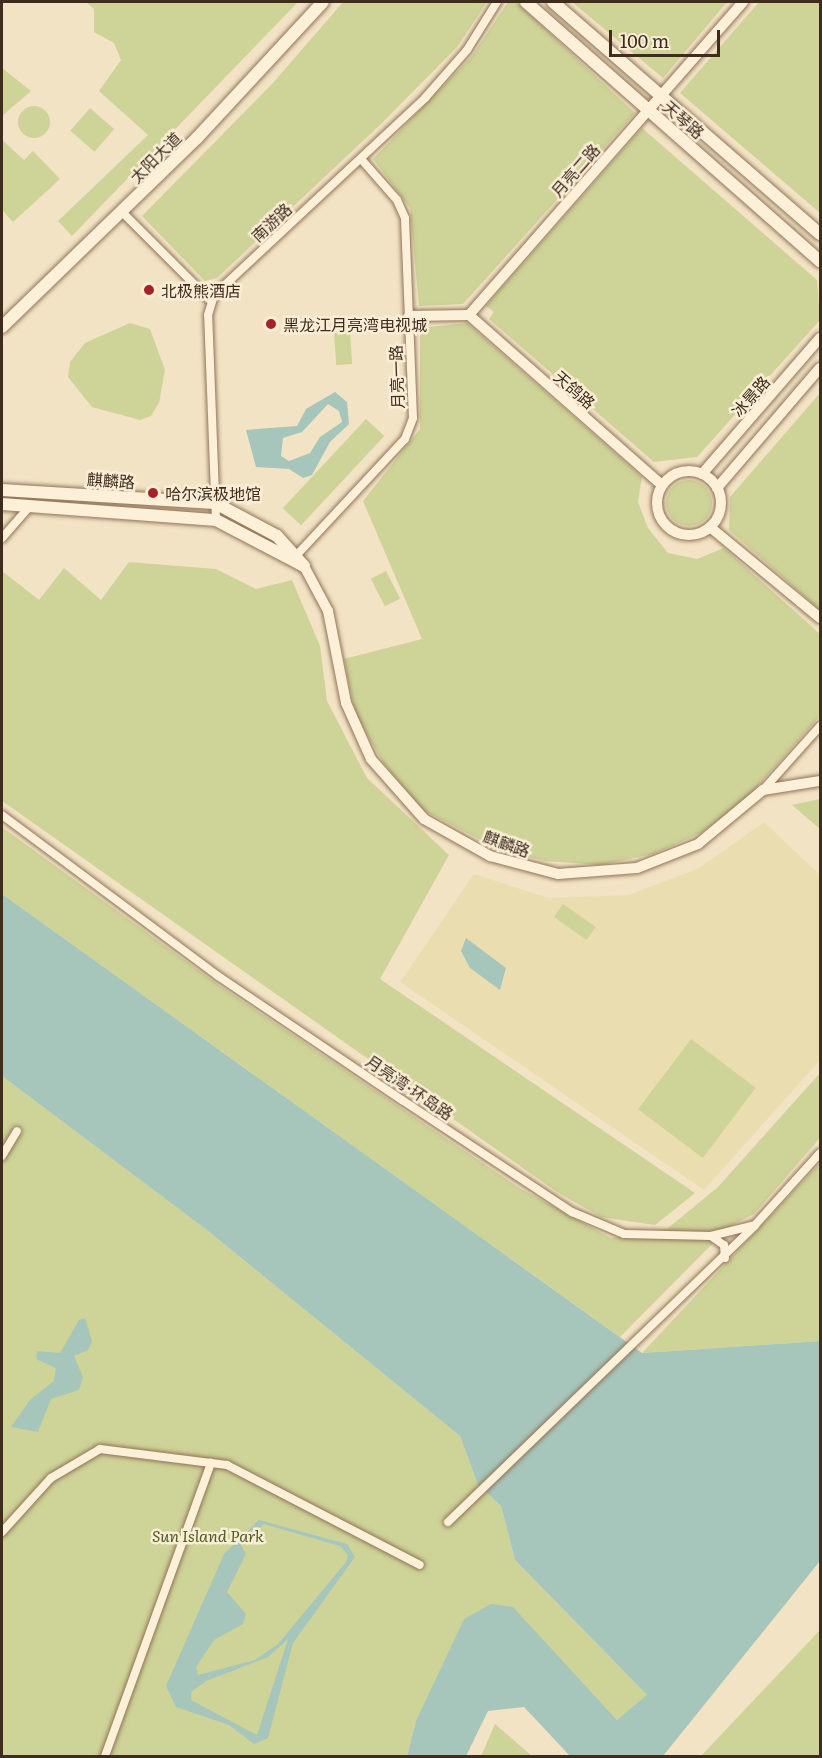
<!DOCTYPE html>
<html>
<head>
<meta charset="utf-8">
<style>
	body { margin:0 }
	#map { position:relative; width:822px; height:1758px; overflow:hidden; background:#f3e3c5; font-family:Literata,"Noto Sans SC",serif }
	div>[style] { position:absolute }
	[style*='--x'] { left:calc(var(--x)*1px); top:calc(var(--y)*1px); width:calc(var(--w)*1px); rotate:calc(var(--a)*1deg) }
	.farmland>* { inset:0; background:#eadeb1 }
	.green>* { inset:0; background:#ced397; transform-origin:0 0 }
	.round { border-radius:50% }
	.water>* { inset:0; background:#a7c6bb }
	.roads { filter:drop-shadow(0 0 2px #907458) drop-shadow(0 0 2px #907458) }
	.minor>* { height:8px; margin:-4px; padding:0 4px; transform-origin:4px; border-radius:4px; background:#fcf0d9 }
	.tertiary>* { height:10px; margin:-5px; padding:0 5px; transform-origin:5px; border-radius:5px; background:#fcf0d9 }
	.tertiary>.ring { margin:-5px; padding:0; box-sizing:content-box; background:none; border:10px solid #fcf0d9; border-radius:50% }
	.secondary>* { height:12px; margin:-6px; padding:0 6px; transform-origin:6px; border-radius:6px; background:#fcf0d9 }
	.dots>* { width:16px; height:16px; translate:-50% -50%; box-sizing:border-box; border:3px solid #f9edd5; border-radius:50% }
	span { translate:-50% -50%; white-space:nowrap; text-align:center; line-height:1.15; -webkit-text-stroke:5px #f9edd5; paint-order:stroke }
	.street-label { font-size:16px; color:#3f2c1e }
	.poi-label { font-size:16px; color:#3f2c1e }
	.left { translate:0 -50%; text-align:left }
	.park-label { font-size:16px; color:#515e22; font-style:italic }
	.frame { position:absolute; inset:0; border:3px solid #3f2c1e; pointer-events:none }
	.scale { position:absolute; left:609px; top:30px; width:111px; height:27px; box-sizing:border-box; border:3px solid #3f2c1e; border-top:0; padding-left:8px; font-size:18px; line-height:21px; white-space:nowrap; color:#3f2c1e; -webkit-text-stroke:4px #f9edd5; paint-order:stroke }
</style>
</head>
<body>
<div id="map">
	<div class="farmland">
		<div style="clip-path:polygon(764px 822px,820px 875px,820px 1060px,704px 1190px,400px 982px,474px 874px,549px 898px,629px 895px,699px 868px)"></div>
	</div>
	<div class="green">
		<div style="clip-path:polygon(86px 2px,298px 2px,72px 236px,58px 221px,148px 135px,99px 91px,121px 60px,114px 43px,94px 32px,94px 9px)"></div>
		<div style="clip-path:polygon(343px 2px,487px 2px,457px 47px,382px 123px,217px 278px,205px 281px,142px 216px,272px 84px)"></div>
		<div style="clip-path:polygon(508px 2px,516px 2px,635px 113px,463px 304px,419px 306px,410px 208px,373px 159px,472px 56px)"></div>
		<div style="clip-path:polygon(572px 2px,727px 2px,663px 78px)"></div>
		<div style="clip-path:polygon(759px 2px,820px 2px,820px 213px,680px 93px)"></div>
		<div style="clip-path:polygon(2px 68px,31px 91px,2px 116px)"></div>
		<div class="round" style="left:18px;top:106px;width:32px;height:32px"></div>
		<div style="left:90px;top:108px;width:32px;height:30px;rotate:41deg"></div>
		<div style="clip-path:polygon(642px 128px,817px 280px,820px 320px,697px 457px,654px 462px,489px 319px,494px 312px,486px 306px)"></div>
		<div style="clip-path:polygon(2px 140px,24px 160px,33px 151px,60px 179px,13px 222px,2px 210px)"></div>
		<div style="clip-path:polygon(130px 323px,150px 329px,165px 370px,159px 403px,151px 416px,140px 420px,92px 407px,68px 377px,70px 362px,85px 343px)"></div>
		<div style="clip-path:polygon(467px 323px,642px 477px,638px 502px,648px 528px,668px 553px,697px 559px,724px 548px,820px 634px,820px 716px,746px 799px,701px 833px,653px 854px,601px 865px,545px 861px,500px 850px,423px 810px,384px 764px,356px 715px,344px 659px,422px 639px,363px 501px,420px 429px,420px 328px)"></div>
		<div style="left:350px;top:332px;width:32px;height:16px;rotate:86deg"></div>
		<div style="clip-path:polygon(820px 393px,820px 610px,729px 530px,730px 497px)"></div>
		<div style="left:366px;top:419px;width:25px;height:122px;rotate:43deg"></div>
		<div class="round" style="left:666px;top:480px;width:46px;height:46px"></div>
		<div style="clip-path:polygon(129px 562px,216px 569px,256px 589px,292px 580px,320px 646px,327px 701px,367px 778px,449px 855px,380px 979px,695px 1193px,655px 1225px,601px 1217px,557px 1192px,2px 801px,2px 571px,39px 600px,64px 568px,101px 600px)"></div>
		<div style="left:386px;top:571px;width:31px;height:17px;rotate:63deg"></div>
		<div style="clip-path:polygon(820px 799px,820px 829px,792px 805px)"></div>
		<div style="clip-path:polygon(2px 827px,220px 986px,521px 1189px,611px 1238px,667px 1229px,718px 1187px,820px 1073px,820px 1138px,754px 1214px,730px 1226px,620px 1337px,2px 894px)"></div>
		<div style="left:563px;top:904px;width:40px;height:16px;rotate:35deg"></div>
		<div style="left:691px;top:1039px;width:81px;height:88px;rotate:37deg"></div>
		<div style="clip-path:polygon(2px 1076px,208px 1231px,460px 1436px,478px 1485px,501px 1506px,515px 1560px,648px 1696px,617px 1720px,513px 1608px,416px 1721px,407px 1756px,2px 1756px)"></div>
		<div style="clip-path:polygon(820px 1163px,820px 1341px,642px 1353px)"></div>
		<div style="clip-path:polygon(820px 1630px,820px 1756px,701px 1756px)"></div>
		<div style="clip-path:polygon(495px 1724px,532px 1756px,481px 1756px)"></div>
	</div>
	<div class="water">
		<div style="clip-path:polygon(evenodd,335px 392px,347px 402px,349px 424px,330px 442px,312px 475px,303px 478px,289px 469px,256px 467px,246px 430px,297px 426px,306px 409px,335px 392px,328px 404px,339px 411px,342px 422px,320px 437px,310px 453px,289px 461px,281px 456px,283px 438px,302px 432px,328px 404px)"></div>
		<div style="clip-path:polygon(2px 894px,642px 1353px,820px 1341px,820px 1561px,663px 1756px,570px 1756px,524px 1707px,488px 1711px,466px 1756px,407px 1756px,416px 1721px,464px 1619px,491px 1604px,513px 1607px,617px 1720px,647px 1695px,515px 1560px,501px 1506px,478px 1485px,460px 1436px,208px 1231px,2px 1076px)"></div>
		<div style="clip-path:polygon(466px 938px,506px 968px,500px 990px,470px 968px,461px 951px)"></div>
		<div style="clip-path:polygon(85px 1318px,92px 1341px,88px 1350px,74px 1356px,83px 1377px,79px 1390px,51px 1399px,38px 1432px,11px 1427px,30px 1400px,54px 1381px,56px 1368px,36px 1359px,37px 1351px,60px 1353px,79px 1320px)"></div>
		<div style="clip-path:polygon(evenodd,259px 1520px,347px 1544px,355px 1557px,293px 1643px,268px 1738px,254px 1744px,229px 1725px,176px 1707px,166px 1686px,224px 1554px,259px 1520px,264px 1524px,340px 1546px,348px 1555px,346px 1562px,278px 1644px,255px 1660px,198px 1675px,196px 1667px,214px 1640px,243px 1624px,246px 1614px,227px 1592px,246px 1554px,240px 1543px,264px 1524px,259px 1520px,288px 1639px,257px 1735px,191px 1700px,191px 1692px,206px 1681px,268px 1657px,288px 1639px)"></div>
	</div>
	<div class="roads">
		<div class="minor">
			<div style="--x:122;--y:212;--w:126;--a:45"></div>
			<div style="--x:216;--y:520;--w:205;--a:-92.2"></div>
			<div style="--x:208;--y:315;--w:21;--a:-73"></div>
			<div style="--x:214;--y:295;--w:289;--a:-43"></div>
			<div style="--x:425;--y:98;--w:64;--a:-48.8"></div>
			<div style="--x:467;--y:50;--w:57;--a:-58"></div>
			<div style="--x:2;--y:538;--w:44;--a:-48.7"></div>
			<div style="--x:293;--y:559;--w:164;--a:-47"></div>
			<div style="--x:405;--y:439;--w:22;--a:-69"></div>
			<div style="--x:413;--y:418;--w:200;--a:-92.3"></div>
			<div style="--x:405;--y:218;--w:20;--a:-114"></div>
			<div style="--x:397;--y:200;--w:55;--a:-131.3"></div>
			<div style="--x:763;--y:790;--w:86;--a:-48.3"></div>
			<div style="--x:2;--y:815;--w:269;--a:36.7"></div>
			<div style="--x:218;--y:976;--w:222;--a:34"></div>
			<div style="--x:402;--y:1100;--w:204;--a:33.4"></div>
			<div style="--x:572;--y:1212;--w:56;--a:22.9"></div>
			<div style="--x:624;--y:1234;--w:87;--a:1.3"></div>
			<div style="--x:711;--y:1236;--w:45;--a:-14"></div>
			<div style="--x:755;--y:1225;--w:97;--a:-47.9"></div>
			<div style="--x:2;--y:1156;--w:29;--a:-59"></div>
			<div style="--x:711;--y:1236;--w:16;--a:35"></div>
			<div style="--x:724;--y:1245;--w:13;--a:86"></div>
			<div style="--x:448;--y:1522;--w:426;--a:-44"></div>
			<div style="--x:2;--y:1532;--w:73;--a:-47.8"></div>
			<div style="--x:51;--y:1478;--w:57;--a:-30.6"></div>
			<div style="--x:100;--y:1449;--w:128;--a:7.2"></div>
			<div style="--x:227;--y:1465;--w:217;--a:27.4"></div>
			<div style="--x:105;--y:1756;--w:312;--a:-70.1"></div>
		</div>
		<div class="tertiary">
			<div style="--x:469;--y:315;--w:257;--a:41.4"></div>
			<div style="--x:409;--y:316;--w:60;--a:-1"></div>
			<div style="--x:469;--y:315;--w:416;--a:-48.8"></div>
			<div class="ring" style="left:657px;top:471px;width:54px;height:54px"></div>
			<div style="--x:702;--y:474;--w:180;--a:-49.1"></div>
			<div style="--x:717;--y:488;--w:158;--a:-49.4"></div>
			<div style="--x:710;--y:527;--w:143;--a:39.6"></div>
			<div style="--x:304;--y:566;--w:51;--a:61.9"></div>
			<div style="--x:328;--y:611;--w:94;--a:78.9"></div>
			<div style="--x:346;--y:703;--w:61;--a:65.9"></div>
			<div style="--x:371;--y:759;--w:80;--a:48.5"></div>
			<div style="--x:424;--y:819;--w:76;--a:29.3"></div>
			<div style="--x:490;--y:856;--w:70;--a:14.8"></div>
			<div style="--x:558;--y:874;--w:79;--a:-4.3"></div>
			<div style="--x:637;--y:868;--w:66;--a:-21.5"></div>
			<div style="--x:698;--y:844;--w:85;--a:-39.7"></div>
			<div style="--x:763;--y:790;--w:58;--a:-9"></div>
		</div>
		<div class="secondary">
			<div style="--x:526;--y:2;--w:392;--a:41.4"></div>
			<div style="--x:553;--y:2;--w:354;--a:41"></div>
			<div style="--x:2;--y:327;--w:272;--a:-44.1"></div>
			<div style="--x:197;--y:138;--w:185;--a:-47.2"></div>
			<div style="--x:2;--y:490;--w:213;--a:3.5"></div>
			<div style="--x:215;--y:503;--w:70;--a:28"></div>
			<div style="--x:277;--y:536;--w:40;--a:48"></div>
			<div style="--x:2;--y:504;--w:215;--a:4.3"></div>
			<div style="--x:216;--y:520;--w:99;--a:27.6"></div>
		</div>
	</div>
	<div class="dots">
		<div style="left:149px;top:290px;background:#a62127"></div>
		<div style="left:271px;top:324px;background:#a62127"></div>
		<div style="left:153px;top:493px;background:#a62127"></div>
	</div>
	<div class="street-label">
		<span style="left:684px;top:119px;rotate:41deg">天琴路</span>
		<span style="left:155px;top:157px;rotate:-45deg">太阳大道</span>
		<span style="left:575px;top:170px;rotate:-49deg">月亮二路</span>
		<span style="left:271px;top:222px;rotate:-43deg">南游路</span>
		<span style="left:396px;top:377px;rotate:-92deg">月亮一路</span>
		<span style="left:575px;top:389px;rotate:41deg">天鸽路</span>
		<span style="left:750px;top:396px;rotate:-49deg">冰景路</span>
		<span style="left:111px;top:480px;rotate:4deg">麒麟路</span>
		<span style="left:507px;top:843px;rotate:20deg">麒麟路</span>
		<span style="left:410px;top:1087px;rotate:34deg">月亮湾·环岛路</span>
	</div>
	<div class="poi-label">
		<span class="left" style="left:161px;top:290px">北极熊酒店</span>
		<span class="left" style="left:283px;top:324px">黑龙江月亮湾电视城</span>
		<span class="left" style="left:165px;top:493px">哈尔滨极地馆</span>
	</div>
	<div class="park-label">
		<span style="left:208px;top:1535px">Sun Island Park</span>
	</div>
	<div class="frame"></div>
	<div class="scale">100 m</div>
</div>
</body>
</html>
